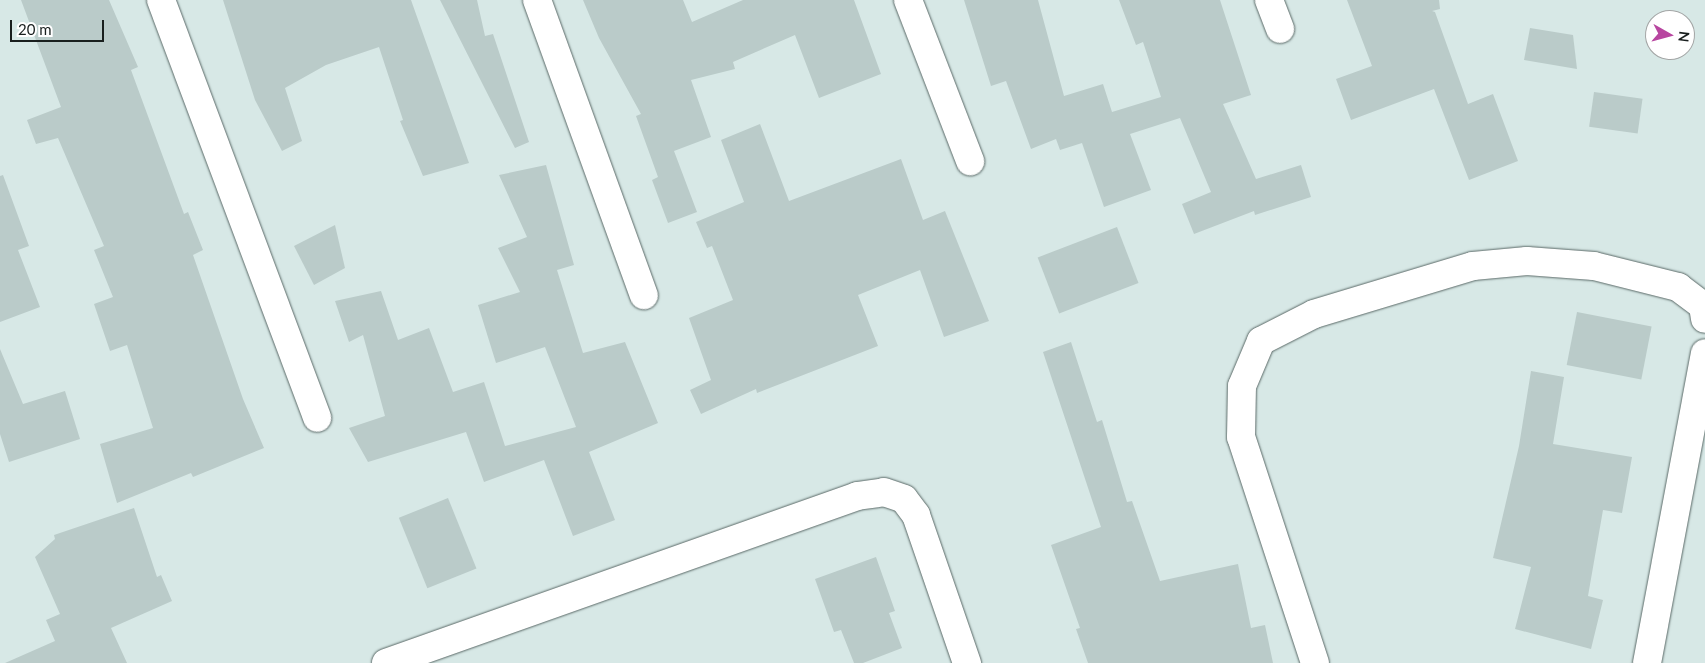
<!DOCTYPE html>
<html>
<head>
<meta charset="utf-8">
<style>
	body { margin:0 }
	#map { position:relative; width:1705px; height:663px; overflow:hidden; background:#d7e8e6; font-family:Lato,sans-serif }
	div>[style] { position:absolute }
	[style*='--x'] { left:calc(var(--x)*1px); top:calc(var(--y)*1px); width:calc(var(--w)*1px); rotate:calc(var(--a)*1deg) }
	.building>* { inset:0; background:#bacbc9; transform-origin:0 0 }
	.roads { filter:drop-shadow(0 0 1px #5a6967) drop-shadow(0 0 1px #5a6967) }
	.street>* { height:28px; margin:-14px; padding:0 14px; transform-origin:14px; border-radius:14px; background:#fff }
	span { translate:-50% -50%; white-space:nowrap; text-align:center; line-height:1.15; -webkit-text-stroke:5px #fff; paint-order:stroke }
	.north { position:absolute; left:1645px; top:10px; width:50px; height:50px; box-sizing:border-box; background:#fff; border:1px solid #a3a5a5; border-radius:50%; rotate:97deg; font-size:14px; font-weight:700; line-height:20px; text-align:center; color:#191f1e }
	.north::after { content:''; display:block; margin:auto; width:18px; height:22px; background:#b846a0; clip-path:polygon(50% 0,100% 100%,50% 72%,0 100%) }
	.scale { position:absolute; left:10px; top:20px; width:94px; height:22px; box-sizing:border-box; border:2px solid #191f1e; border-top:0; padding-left:6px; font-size:15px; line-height:18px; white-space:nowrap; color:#191f1e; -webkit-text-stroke:4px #fff; paint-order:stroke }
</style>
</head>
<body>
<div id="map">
	<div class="building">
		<div style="clip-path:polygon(21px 0,109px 0,138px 67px,131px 70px,184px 214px,188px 212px,203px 250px,193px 255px,243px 399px,264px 448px,193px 477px,191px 473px,117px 503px,100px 444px,153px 428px,127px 345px,110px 351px,94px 304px,113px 297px,94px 250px,104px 246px,58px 138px,36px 144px,27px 120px,61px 107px)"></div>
		<div style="clip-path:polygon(223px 0,411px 0,469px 163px,423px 176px,400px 121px,403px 120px,379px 47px,326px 65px,285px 88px,302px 141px,282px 151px,255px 100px)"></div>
		<div style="clip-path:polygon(440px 0,477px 0,485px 36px,493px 34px,529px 142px,515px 148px)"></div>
		<div style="clip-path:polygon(583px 0,683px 0,692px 22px,743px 0,854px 0,881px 74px,819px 98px,795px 35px,733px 62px,735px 69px,691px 80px,711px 137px,674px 151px,697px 212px,668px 223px,652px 180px,658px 177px,636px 116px,641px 114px,599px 38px)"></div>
		<div style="clip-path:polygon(964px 0,1038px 0,1064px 96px,1103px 84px,1112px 112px,1161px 97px,1143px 42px,1136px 45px,1119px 0,1220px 0,1251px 95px,1223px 104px,1256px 179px,1301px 165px,1311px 197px,1255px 215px,1254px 211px,1194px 234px,1182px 204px,1211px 192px,1180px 118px,1130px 134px,1151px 190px,1104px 207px,1082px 143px,1060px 150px,1056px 139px,1031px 149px,1006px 81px,991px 86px)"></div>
		<div style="clip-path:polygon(1347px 0,1439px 0,1440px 9px,1432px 11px,1435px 12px,1468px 104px,1493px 94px,1518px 161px,1469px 180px,1434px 89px,1351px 120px,1336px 79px,1372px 66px)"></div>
		<div style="clip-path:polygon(1530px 28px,1573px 35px,1577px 69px,1524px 60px)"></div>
		<div style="left:1594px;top:92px;width:49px;height:35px;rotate:8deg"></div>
		<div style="clip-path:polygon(760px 124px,789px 201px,901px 159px,923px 220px,945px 211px,989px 321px,944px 337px,920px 270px,858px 295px,878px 346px,757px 393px,756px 389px,701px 414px,690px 390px,711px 380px,689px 318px,733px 300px,712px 246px,707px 248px,696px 222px,744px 202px,721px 140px)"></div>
		<div style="clip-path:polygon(546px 165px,574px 265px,557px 270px,583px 353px,625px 342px,658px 423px,589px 452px,615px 520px,573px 536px,544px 460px,484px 482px,466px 432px,368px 462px,349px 428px,385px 416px,363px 335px,349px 342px,335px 301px,381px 291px,398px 340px,429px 328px,453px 392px,484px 382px,505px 446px,576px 427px,545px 347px,496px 363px,478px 305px,520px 292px,498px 248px,527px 237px,499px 175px)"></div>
		<div style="clip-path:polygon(3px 175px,29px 246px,18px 250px,40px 307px,0 322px,0 176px)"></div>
		<div style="clip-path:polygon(335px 225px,345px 268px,314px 285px,294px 246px)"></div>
		<div style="left:1117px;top:227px;width:60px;height:85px;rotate:69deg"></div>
		<div style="left:1577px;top:312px;width:76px;height:54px;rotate:11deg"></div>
		<div style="clip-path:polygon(1071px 342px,1097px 422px,1102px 420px,1127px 502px,1132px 501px,1160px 581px,1238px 564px,1251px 628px,1265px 625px,1273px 663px,1088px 663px,1076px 629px,1080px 628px,1051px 545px,1101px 527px,1043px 352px)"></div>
		<div style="clip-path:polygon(0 349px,23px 404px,65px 391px,80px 439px,9px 462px,0 434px)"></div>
		<div style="clip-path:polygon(1531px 371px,1564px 377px,1553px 444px,1632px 457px,1622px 513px,1603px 510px,1588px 596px,1603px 600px,1591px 649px,1515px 629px,1531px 567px,1493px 558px,1519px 446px)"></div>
		<div style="left:448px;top:498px;width:76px;height:53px;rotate:68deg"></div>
		<div style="clip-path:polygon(134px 508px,157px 577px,161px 575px,172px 601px,111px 628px,127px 663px,5px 663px,55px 641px,46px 620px,60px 614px,35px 557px,55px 539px,54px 535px)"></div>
		<div style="clip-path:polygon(876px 557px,895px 611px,889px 613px,902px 648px,863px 663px,854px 663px,841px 630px,834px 632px,815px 579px)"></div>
	</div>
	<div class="roads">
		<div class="street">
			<div style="--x:161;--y:0;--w:446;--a:69.5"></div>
			<div style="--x:537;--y:0;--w:314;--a:70.1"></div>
			<div style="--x:908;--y:0;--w:173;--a:68.9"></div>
			<div style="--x:1269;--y:0;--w:31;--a:69"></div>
			<div style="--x:386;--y:663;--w:500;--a:-19.5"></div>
			<div style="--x:857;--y:496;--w:27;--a:-8"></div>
			<div style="--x:884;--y:492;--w:21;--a:19"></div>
			<div style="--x:904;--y:499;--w:20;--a:53"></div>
			<div style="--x:916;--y:515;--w:157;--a:71"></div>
			<div style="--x:1315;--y:663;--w:238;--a:-108.1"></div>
			<div style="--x:1241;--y:437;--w:51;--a:-88.9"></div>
			<div style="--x:1242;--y:386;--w:49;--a:-67.1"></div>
			<div style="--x:1261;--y:341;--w:59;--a:-27"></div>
			<div style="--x:1314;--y:314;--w:166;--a:-16.8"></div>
			<div style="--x:1473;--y:266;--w:54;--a:-5.3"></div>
			<div style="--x:1527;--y:261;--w:67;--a:4.3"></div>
			<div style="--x:1594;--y:266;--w:87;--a:14"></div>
			<div style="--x:1678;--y:287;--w:31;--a:37"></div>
			<div style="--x:1703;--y:306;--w:13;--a:81"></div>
			<div style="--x:1647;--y:663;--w:315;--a:-79.4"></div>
		</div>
	</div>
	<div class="north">N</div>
	<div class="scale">20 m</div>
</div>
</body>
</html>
